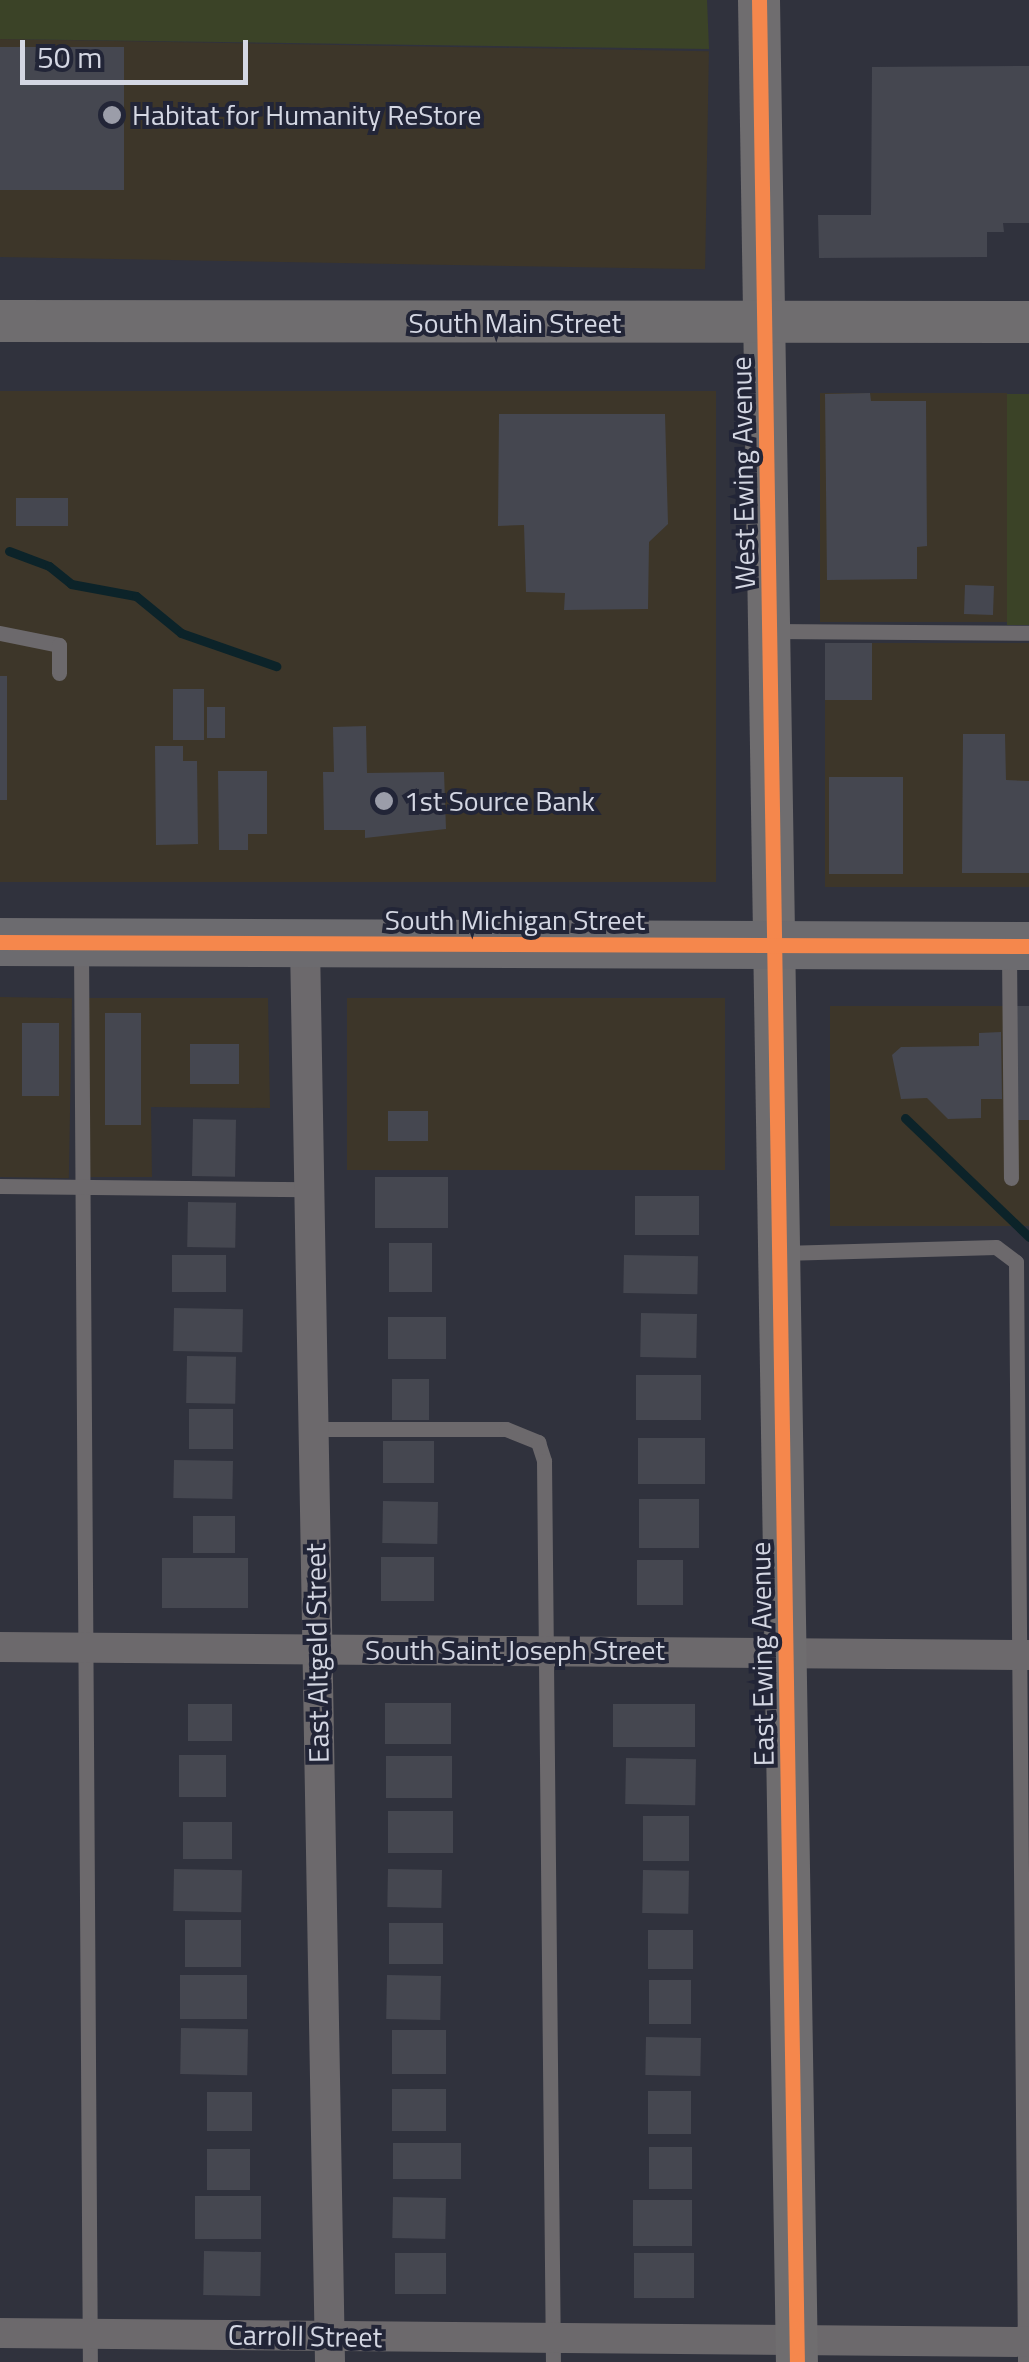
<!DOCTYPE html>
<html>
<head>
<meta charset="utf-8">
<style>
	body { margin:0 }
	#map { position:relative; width:1029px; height:2362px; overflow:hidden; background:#30323d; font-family:"Titillium Web",sans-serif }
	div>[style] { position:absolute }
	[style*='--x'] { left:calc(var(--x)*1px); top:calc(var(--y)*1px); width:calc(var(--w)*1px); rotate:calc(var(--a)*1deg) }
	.commercial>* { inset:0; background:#3d3629; transform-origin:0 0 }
	.green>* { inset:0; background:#3b4327; transform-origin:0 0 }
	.stream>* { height:9px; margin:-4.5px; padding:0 4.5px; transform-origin:4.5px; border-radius:4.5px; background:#0c2329 }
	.building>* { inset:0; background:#454750; transform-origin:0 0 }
	.lane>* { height:15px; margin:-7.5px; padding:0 7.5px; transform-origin:7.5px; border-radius:7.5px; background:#6c696c }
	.street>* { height:30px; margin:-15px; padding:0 15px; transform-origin:15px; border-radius:15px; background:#6c696c }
	.secondary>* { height:42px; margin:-21px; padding:0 21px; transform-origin:21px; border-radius:21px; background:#6f6d6f }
	.primary>* { height:48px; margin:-24px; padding:0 24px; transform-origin:24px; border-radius:24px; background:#6c6b6f }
	.cycleway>* { height:15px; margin:-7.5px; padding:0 7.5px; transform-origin:7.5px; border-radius:7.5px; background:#f5874c }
	.dots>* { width:28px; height:28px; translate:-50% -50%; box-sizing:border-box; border:5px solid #222537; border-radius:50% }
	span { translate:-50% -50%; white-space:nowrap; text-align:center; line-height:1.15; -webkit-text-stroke:8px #222537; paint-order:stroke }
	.poi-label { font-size:28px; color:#d4d7e3 }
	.left { translate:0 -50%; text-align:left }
	.street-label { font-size:28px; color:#d4d7e3 }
	.scale { position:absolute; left:20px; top:40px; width:228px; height:45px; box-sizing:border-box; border:5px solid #d4d7e3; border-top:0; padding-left:12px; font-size:30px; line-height:35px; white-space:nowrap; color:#d4d7e3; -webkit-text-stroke:8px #222537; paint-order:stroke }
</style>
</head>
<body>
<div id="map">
	<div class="commercial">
		<div style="left:0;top:39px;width:709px;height:218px;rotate:1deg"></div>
		<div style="left:0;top:391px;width:716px;height:491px"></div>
		<div style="left:820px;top:393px;width:187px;height:229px"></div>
		<div style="left:1029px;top:643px;width:244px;height:204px;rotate:90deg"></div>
		<div style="left:0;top:997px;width:72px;height:180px;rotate:1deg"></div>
		<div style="clip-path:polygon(87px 998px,268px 998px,270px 1108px,151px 1107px,152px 1177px,90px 1177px)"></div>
		<div style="left:347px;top:998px;width:378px;height:172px"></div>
		<div style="left:1029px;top:1006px;width:220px;height:199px;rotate:90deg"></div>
	</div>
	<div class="green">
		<div style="clip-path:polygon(0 0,707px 0,709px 49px,0 39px)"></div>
		<div style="left:1007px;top:394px;width:22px;height:231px"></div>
	</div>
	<div class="stream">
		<div style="--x:9;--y:551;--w:43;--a:20.6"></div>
		<div style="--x:49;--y:566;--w:28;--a:39"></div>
		<div style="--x:71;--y:584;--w:66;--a:10.5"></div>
		<div style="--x:136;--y:596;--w:58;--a:39.4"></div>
		<div style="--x:181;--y:633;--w:101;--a:19.2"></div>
		<div style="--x:905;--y:1118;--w:172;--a:43.8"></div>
	</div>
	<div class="building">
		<div style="left:0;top:47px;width:124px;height:143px"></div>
		<div style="clip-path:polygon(1029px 66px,1029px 223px,1003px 223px,1004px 232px,987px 232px,987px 257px,819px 258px,818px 215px,871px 215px,872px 67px)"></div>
		<div style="clip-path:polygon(870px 393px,871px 401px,926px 401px,927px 546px,917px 547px,917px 579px,827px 580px,825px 394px)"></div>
		<div style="clip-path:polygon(499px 414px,665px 414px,668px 524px,649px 542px,648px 609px,564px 610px,565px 593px,526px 592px,524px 525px,498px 526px)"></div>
		<div style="left:16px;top:498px;width:52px;height:28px"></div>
		<div style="left:965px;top:585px;width:29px;height:29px;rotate:2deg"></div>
		<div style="left:872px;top:643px;width:57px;height:47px;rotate:90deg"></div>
		<div style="left:0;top:676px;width:7px;height:124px"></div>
		<div style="left:173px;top:689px;width:31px;height:51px"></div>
		<div style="left:207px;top:707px;width:18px;height:31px"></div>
		<div style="clip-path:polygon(366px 726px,367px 773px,444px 772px,446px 829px,365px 838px,365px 830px,324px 830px,323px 772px,334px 772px,333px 727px)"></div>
		<div style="clip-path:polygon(963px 734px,1005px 734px,1006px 780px,1029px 781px,1029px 873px,962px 873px)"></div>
		<div style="clip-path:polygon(155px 746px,183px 746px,183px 761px,197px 761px,198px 844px,156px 845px)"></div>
		<div style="clip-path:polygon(218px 771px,267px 771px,267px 834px,248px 834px,248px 850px,219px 850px)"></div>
		<div style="left:903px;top:777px;width:97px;height:74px;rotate:90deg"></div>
		<div style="left:1016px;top:1006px;width:13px;height:114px"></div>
		<div style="left:105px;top:1013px;width:36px;height:112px"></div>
		<div style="left:22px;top:1023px;width:37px;height:73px"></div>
		<div style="clip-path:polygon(1001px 1032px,1002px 1099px,981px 1099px,981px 1118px,948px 1119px,927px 1098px,901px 1099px,892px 1055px,901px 1047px,979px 1046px,979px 1033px)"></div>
		<div style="left:190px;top:1044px;width:49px;height:40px"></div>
		<div style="left:388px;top:1111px;width:40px;height:30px"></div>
		<div style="left:193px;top:1119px;width:43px;height:57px;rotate:1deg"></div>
		<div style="left:375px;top:1177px;width:73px;height:51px"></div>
		<div style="left:635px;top:1196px;width:64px;height:39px"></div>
		<div style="left:188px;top:1202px;width:48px;height:45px;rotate:1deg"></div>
		<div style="left:389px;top:1243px;width:43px;height:49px"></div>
		<div style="left:172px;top:1255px;width:54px;height:37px"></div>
		<div style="left:624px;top:1255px;width:74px;height:38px;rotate:1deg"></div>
		<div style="left:174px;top:1308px;width:69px;height:43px;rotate:1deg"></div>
		<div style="left:641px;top:1313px;width:56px;height:44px;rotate:1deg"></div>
		<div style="left:388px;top:1317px;width:58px;height:42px"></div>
		<div style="left:187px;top:1356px;width:49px;height:47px;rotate:1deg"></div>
		<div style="left:636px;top:1375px;width:65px;height:45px"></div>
		<div style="left:392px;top:1379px;width:37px;height:41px"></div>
		<div style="left:189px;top:1409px;width:44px;height:40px"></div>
		<div style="left:638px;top:1438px;width:67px;height:46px"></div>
		<div style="left:383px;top:1441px;width:51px;height:42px"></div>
		<div style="left:174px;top:1460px;width:59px;height:38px;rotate:1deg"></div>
		<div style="left:639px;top:1499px;width:60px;height:49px"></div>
		<div style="left:383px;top:1501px;width:55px;height:42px;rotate:1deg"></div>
		<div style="left:193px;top:1516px;width:42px;height:37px"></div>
		<div style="left:381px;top:1557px;width:53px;height:44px"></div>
		<div style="left:162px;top:1558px;width:86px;height:50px"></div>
		<div style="left:637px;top:1560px;width:46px;height:45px"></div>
		<div style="left:385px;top:1703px;width:66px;height:41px"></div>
		<div style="left:188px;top:1704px;width:44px;height:37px"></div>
		<div style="left:613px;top:1704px;width:82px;height:43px"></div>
		<div style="left:179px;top:1755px;width:47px;height:42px"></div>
		<div style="left:386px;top:1756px;width:66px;height:42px"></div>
		<div style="left:626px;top:1758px;width:70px;height:46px;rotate:1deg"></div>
		<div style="left:388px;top:1811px;width:65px;height:42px"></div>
		<div style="left:643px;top:1816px;width:46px;height:45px"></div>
		<div style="left:183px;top:1822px;width:49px;height:37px"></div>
		<div style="left:174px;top:1869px;width:68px;height:42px;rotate:1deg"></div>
		<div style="left:388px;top:1869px;width:54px;height:38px;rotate:1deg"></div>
		<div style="left:643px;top:1870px;width:46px;height:43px;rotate:1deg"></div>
		<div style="left:185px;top:1920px;width:56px;height:47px"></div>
		<div style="left:389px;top:1923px;width:54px;height:41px"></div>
		<div style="left:648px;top:1930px;width:45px;height:39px"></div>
		<div style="left:180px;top:1975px;width:67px;height:44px"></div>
		<div style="left:387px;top:1975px;width:54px;height:44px;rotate:1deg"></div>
		<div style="left:649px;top:1980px;width:42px;height:44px"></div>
		<div style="left:181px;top:2028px;width:67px;height:46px;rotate:1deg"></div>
		<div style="left:392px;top:2030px;width:54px;height:44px"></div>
		<div style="left:646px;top:2037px;width:55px;height:38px;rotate:1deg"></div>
		<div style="left:392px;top:2089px;width:54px;height:42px"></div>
		<div style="left:648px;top:2091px;width:43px;height:43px"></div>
		<div style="left:207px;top:2092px;width:45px;height:39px"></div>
		<div style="left:393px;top:2143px;width:68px;height:36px"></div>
		<div style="left:649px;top:2147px;width:43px;height:42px"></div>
		<div style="left:207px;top:2149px;width:43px;height:41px"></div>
		<div style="left:195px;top:2196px;width:66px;height:43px"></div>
		<div style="left:393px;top:2197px;width:53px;height:41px;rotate:1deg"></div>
		<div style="left:633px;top:2200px;width:59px;height:46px"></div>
		<div style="left:204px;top:2251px;width:57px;height:44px;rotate:1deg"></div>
		<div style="left:395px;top:2253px;width:51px;height:41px"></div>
		<div style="left:634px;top:2253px;width:60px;height:45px"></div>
	</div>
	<div class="lane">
		<div style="--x:771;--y:631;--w:258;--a:0.4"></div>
		<div style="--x:0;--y:633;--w:60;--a:11.5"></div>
		<div style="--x:59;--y:645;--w:28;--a:90"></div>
		<div style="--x:81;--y:946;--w:1416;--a:89.64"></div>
		<div style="--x:1009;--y:952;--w:226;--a:89.5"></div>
		<div style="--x:0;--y:1186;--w:309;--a:0.6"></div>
		<div style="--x:782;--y:1253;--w:214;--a:-1.6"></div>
		<div style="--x:996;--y:1247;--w:25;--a:37"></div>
		<div style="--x:1016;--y:1262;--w:1100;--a:89.53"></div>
		<div style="--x:313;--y:1429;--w:193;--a:0"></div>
		<div style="--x:506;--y:1429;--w:35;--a:22"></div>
		<div style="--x:538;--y:1442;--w:20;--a:72"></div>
		<div style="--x:544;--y:1461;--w:901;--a:89.43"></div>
	</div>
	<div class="street">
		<div style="--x:305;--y:944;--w:1418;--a:88.99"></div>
		<div style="--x:0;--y:1647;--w:1029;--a:0.45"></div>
		<div style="--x:0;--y:2333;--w:1029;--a:0.5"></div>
	</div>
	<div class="secondary">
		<div style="--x:759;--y:0;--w:2362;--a:89.08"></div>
		<div style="--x:0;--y:321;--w:1029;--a:0.06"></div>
	</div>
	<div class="primary">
		<div style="--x:0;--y:942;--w:1029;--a:0.22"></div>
	</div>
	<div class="cycleway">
		<div style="--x:759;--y:0;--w:2362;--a:89.08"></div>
		<div style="--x:0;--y:942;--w:1029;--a:0.22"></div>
	</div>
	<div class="dots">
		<div style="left:112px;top:115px;background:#9b9da9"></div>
		<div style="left:384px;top:801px;background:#9b9da9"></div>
	</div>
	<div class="poi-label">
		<span class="left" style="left:132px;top:115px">Habitat for Humanity ReStore</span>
		<span class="left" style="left:404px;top:801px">1st Source Bank</span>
	</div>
	<div class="street-label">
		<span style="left:515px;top:323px">South Main Street</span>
		<span style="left:743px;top:473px;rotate:-91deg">West Ewing Avenue</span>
		<span style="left:515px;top:920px">South Michigan Street</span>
		<span style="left:515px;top:1650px">South Saint Joseph Street</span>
		<span style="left:317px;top:1653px;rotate:-91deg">East Altgeld Street</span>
		<span style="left:762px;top:1654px;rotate:-91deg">East Ewing Avenue</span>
		<span style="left:305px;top:2336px;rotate:1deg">Carroll Street</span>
	</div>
	<div class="scale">50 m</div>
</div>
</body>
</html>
